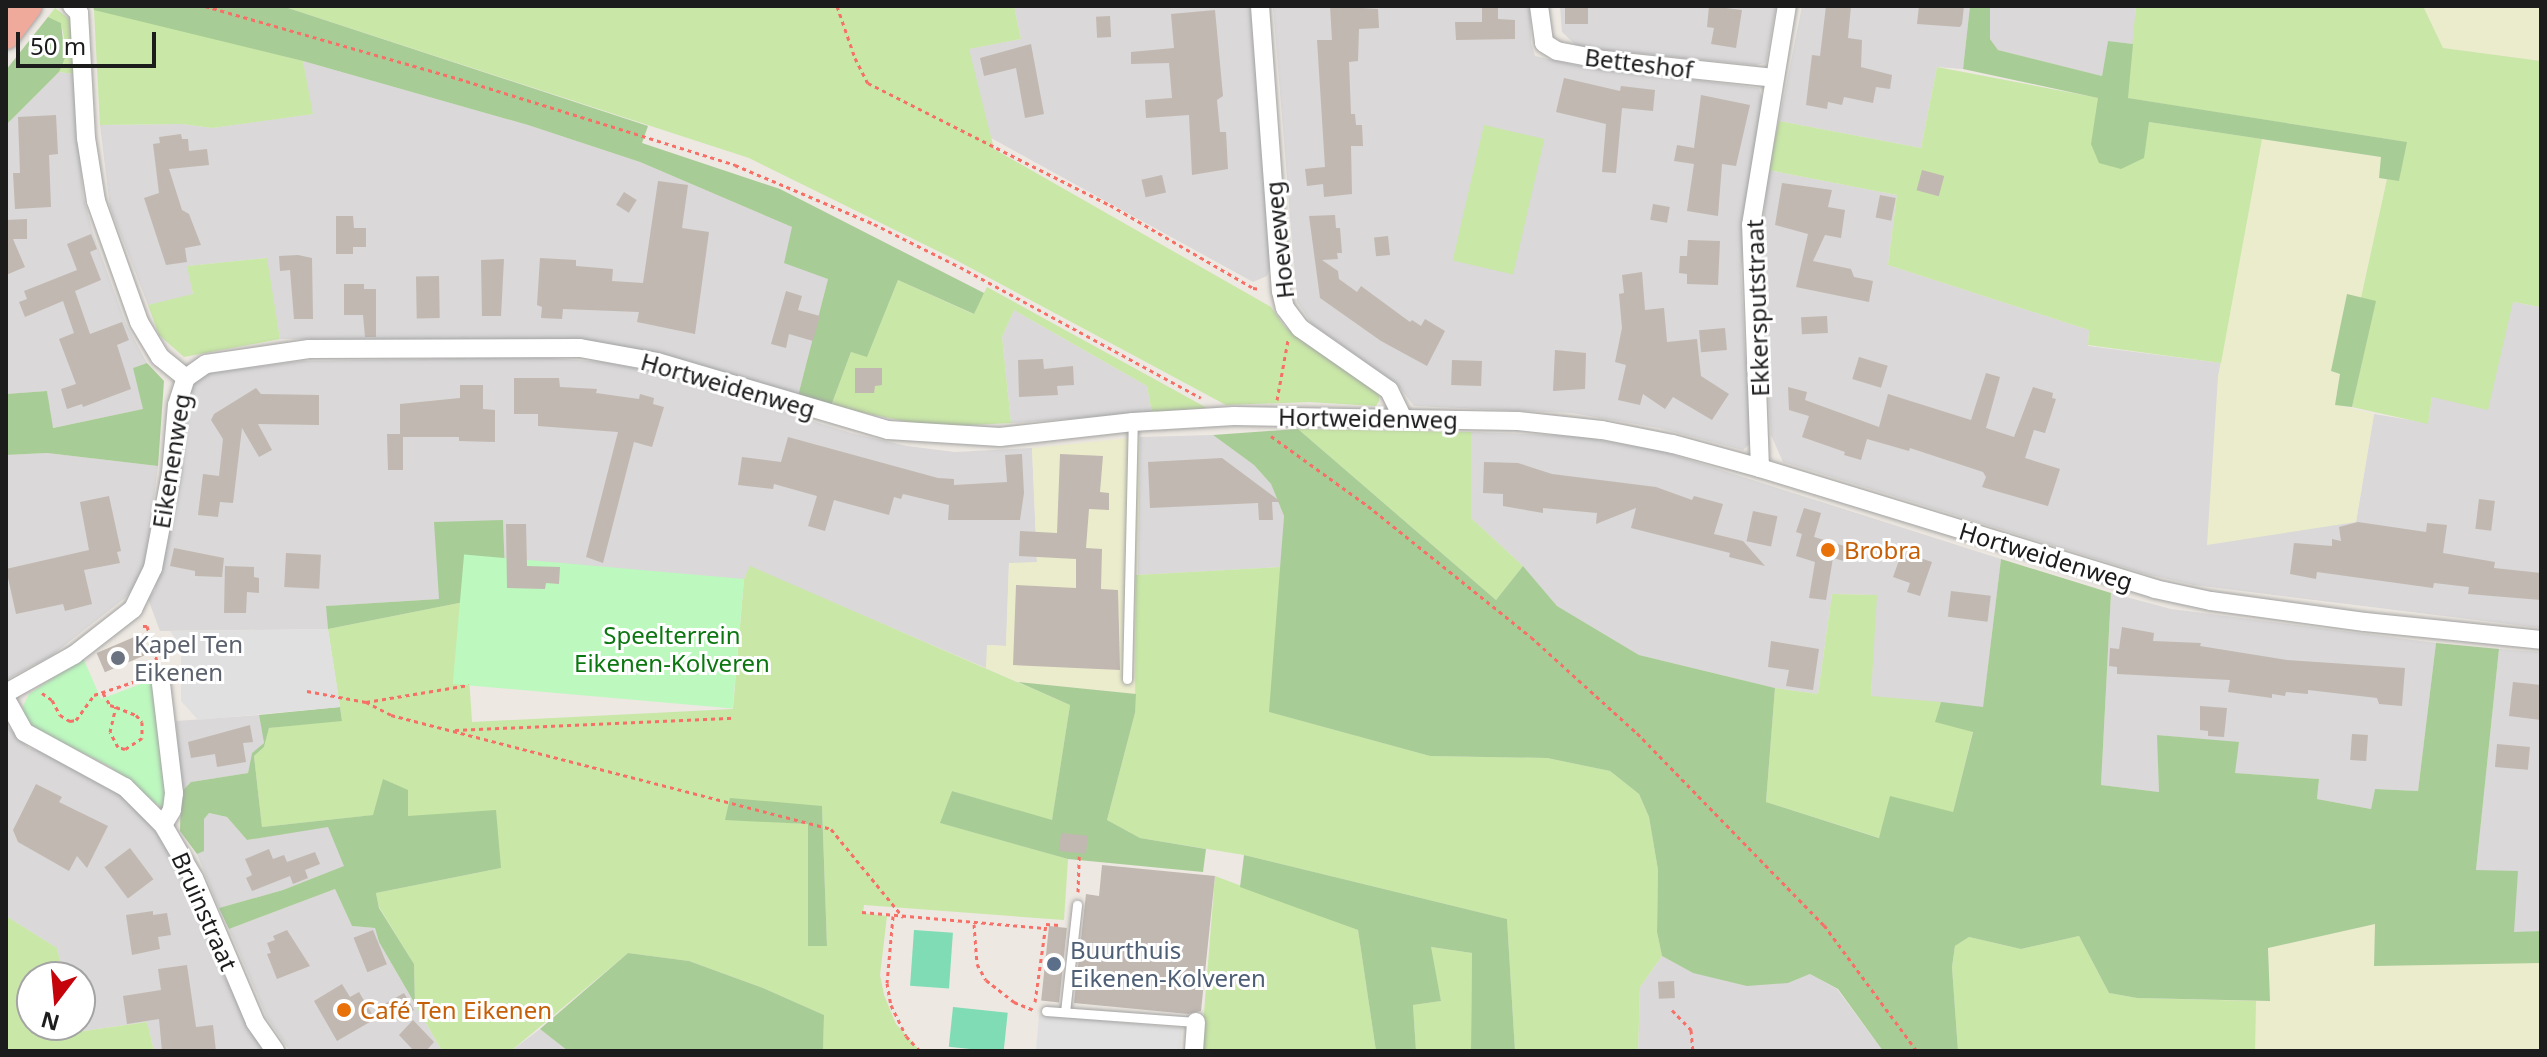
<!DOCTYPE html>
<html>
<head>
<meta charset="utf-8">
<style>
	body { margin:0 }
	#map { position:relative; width:2547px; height:1057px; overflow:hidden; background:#ede8e1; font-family:"Noto Sans",sans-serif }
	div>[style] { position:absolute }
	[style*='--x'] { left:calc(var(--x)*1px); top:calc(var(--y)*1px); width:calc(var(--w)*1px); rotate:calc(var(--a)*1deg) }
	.residential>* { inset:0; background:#dad8d8 }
	.farmland>* { inset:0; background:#ebeccc }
	.grass>* { inset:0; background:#c9e7a7; transform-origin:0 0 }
	.forest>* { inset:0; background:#a8cc96 }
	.park>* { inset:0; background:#bdf8bf; transform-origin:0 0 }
	.pitch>* { inset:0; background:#7fdcb4; transform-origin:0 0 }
	.parking>* { inset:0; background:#e0e0e0 }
	.building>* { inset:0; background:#c1b8b1; transform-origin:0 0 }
	.path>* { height:3px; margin-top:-1.5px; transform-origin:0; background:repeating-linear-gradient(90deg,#f77068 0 4px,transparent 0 8px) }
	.roads { filter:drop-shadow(0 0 2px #a3a3a3) drop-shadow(0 0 2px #a3a3a3) }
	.service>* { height:9px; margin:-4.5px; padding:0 4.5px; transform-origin:4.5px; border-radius:4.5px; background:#fff }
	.minor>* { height:18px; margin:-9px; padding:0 9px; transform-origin:9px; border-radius:9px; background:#fff }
	.trunk>* { height:28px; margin:-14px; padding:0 14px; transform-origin:14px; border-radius:14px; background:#efaa9c }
	.dots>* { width:22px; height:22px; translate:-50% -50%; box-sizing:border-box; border:4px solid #fff; border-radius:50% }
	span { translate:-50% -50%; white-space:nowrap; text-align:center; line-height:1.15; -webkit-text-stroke:6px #fff; paint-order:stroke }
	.street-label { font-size:24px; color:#1c1c1c }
	.food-label { font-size:24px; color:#c56008 }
	.left { translate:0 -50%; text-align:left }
	.park-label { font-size:24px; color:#0c7711 }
	.worship-label { font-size:24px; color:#5b616d }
	.service-label { font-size:24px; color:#4e5e75 }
	.frame { position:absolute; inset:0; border:8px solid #1c1c1c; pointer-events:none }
	.north { position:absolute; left:16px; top:961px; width:80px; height:80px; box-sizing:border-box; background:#fff; border:2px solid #a4a4a4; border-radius:50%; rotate:196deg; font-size:22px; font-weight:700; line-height:32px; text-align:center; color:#1c1c1c }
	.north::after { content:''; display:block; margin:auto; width:28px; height:36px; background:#c4030b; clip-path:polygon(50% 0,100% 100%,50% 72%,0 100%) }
	.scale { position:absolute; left:16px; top:32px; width:140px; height:36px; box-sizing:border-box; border:4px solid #1c1c1c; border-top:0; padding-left:10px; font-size:24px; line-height:28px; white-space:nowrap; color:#1c1c1c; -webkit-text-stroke:6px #fff; paint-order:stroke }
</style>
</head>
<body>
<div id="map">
	<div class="residential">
		<div style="clip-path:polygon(1014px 6px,1252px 6px,1271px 266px,1267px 276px,1253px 282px,991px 138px,968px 49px,1021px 39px)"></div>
		<div style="clip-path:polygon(1273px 6px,1530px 6px,1531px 43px,1535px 56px,1575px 65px,1759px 88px,1764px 104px,1749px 190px,1741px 271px,1745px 354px,1755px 430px,1750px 444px,1743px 450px,1659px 428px,1572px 413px,1414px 406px,1397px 384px,1312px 324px,1297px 302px)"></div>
		<div style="clip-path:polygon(1560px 6px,1776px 6px,1766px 63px,1755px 65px,1578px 47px,1562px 32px)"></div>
		<div style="clip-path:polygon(1802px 6px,1970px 6px,1963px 69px,1937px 67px,1921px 148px,1779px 121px)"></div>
		<div style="clip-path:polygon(1978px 6px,2136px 6px,2133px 44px,2108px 41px,2102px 76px,1998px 50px,1990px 39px,1990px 8px)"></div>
		<div style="clip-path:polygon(303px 61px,528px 125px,640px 162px,792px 227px,828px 279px,798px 396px,566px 341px,280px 339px,266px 258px,188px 266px,193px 295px,148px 305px,110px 207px,100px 125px,182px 124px,212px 128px,312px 114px)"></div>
		<div style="clip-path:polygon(59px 72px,74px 74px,83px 196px,93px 233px,126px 324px,147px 363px,133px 368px,144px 409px,52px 428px,47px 391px,6px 394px,6px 125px)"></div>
		<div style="clip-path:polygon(1768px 170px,1897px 195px,1888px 265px,2089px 330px,2088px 346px,2221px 363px,2218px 377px,2356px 522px,2374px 414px,2428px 423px,2432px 397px,2513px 302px,2541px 307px,2541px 628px,2194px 585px,2146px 574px,1783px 462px,1771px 435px,1761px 249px)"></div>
		<div style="clip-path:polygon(1014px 310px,1147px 386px,1152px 413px,1011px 423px,1002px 337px)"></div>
		<div style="clip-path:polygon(537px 357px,603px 362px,650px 371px,851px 433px,907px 446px,955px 452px,1032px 448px,1037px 563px,1009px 563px,1006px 646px,988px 645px,986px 668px,750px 567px,744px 579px,506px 599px,503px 520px,439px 599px,327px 606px,328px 629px,160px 631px,148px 599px,155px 590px,166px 534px,185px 396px,191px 383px,203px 374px,301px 361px)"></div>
		<div style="clip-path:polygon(1471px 432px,1576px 436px,1661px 451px,2001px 559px,1983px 708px,1871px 697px,1876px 595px,1832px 594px,1818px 694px,1775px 688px,1639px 655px,1557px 606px,1523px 566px,1471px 518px)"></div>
		<div style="clip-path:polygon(1213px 435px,1254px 465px,1271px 484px,1284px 516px,1281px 567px,1136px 575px,1140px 437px)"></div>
		<div style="clip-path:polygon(47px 453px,158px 466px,146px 560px,137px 583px,125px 598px,51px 656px,6px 680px,6px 455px)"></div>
		<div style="clip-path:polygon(2111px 593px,2171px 609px,2436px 643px,2418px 791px,2375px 789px,2371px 809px,2317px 799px,2319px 779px,2234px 773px,2239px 743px,2158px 735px,2159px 792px,2101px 785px)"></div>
		<div style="clip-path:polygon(2499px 649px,2541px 652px,2541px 931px,2514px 933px,2476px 870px)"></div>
		<div style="clip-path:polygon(259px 715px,264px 743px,252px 753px,248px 773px,191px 782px,181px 792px,176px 721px)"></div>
		<div style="clip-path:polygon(6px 725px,29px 748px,74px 762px,110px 786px,143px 815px,170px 851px,214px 957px,246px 1018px,269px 1051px,154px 1051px,147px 1022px,76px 1032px,75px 1025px,80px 1025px,80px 977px,64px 977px,57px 948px,6px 916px)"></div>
		<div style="clip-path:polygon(208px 813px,227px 817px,247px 840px,328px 826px,345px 866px,283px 890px,219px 908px,197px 854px,204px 850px,204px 819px)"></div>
		<div style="clip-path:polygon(335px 889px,352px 926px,375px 928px,379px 942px,442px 1051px,290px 1051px,267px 1018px,229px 929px)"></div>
		<div style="clip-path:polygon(1662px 956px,1693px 973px,1720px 978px,1788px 983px,1810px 974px,1837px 989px,1883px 1051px,1638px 1051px,1640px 987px)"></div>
		<div style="clip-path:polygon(540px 1029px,568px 1051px,511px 1051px)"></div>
	</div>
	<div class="farmland">
		<div style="clip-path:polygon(2423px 6px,2541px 6px,2541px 61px,2443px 48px)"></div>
		<div style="clip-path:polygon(2262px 139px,2382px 157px,2379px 177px,2387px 179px,2361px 298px,2348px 294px,2331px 372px,2340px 373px,2335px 404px,2374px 414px,2356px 522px,2207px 545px,2218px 377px)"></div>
		<div style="clip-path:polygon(1140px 437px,1136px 694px,1018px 682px,986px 668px,987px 645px,1006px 646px,1009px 563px,1037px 562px,1032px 448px)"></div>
		<div style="clip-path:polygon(2375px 924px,2374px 966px,2541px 961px,2541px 1051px,2255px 1051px,2256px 1001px,2270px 1001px,2268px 948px)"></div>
	</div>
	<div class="grass">
		<div style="clip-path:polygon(91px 6px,303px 61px,313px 114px,212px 128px,182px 124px,100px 125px,94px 10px)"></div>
		<div style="clip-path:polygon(282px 6px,1014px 6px,1021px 39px,969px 49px,994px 149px,1271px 307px,1284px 326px,1304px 342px,1367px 381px,1379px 393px,1379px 401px,1376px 406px,1309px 402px,1226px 405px,954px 259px,749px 158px)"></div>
		<div style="clip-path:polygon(2136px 6px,2423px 6px,2443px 48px,2541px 61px,2541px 307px,2513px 302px,2488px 410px,2432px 397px,2428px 424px,2352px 407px,2375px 302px,2361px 298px,2387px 179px,2399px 180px,2406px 142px,2127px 98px)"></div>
		<div style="clip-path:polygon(55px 8px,73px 22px,74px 74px,59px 72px,65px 42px,61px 23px,48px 17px)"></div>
		<div style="clip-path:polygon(1937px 67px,2099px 98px,2149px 122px,2262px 139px,2221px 363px,2088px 345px,2089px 330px,1888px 265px,1897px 195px,1768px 170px,1779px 121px,1921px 148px)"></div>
		<div style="left:1484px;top:125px;width:62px;height:139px;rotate:13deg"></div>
		<div style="clip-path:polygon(267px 258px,280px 339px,184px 357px,159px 335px,148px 305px,193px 294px,187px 266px)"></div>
		<div style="clip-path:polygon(898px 280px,973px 314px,987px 287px,1207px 408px,1152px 413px,1147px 386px,1014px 310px,1002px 337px,1011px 423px,932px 427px,831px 406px,851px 352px,867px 356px)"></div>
		<div style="clip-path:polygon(1298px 429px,1471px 432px,1471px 518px,1523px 566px,1496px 600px)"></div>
		<div style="clip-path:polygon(evenodd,750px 566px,1070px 705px,1052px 821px,952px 791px,941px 823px,1068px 859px,1064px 920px,864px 905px,863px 913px,887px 916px,880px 975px,884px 995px,896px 1024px,920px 1051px,823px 1051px,824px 1015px,763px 988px,689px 961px,628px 953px,511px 1051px,442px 1051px,415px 1004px,414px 964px,379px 907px,376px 893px,501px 868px,408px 816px,384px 779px,374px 815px,262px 827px,254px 756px,264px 747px,269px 728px,342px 720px,328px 629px,464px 602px,472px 722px,733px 709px,744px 579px,750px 566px,822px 806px,827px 945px,808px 946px,808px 824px,725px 819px,822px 806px)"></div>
		<div style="clip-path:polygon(1281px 567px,1270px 712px,1430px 756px,1547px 758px,1610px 771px,1639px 794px,1649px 817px,1658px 870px,1657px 932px,1662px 956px,1640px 987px,1638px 1051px,1515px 1051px,1507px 919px,1244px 855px,1140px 838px,1107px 820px,1135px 713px,1136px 575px)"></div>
		<div style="clip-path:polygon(1832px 594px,1877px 595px,1871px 696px,1941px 702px,1936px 722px,1973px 731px,1953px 812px,1880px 838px,1766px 802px,1775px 688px,1818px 694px)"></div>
		<div style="clip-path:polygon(1215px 876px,1358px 930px,1376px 1051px,1201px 1051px)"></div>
		<div style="clip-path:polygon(6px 916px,57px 948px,64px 977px,32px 977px,32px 1025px,75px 1025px,77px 1032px,147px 1022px,154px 1051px,6px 1051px)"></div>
		<div style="clip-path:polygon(2079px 936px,2109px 993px,2137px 998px,2256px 1001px,2255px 1051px,1958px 1051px,1952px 967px,1955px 946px,1969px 937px,2021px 949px)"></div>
		<div style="clip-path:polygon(1430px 947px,1472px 953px,1471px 1051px,1416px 1051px,1413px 1005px,1441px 1001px)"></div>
	</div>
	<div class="forest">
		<div style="clip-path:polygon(94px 6px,282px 6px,648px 126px,642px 143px,780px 189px,984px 293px,974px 314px,898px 280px,867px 357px,851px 352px,831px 406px,798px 396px,828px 279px,784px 263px,792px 227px,640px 162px,528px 125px,303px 61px,94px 10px)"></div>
		<div style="clip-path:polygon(1970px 6px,1990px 7px,1990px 39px,1998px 50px,2102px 76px,2108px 41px,2133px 44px,2128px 98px,2407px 142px,2399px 181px,2379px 178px,2381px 157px,2149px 122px,2144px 158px,2121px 169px,2099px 163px,2091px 144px,2098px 98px,1963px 69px)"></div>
		<div style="clip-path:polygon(48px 17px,61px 23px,65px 58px,59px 72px,6px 125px,6px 70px)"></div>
		<div style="clip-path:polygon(2347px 294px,2376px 301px,2352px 407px,2335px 405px,2340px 374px,2331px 371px)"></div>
		<div style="clip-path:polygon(147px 363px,164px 381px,158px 466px,47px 453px,6px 455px,6px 394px,47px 391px,53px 428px,143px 409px,133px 368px)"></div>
		<div style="clip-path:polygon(1298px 429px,1496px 600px,1523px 566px,1557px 606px,1639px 655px,1775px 688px,1766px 802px,1879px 838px,1890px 796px,1953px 812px,1973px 732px,1935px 722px,1941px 702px,1983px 707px,2001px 559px,2111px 593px,2101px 785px,2159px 792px,2157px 735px,2239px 742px,2235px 773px,2319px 779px,2317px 799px,2371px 809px,2375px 789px,2418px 791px,2436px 643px,2499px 649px,2476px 870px,2518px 871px,2514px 932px,2541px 931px,2541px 963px,2374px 966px,2375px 924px,2268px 948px,2270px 1001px,2137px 998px,2109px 993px,2079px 936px,2021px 949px,1969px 937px,1955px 946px,1952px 967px,1958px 1051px,1883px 1051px,1838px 989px,1810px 974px,1788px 983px,1747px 986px,1693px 973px,1662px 956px,1657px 932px,1658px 870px,1649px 817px,1639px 794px,1610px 771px,1547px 758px,1430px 756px,1269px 712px,1284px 516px,1271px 484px,1254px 465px,1213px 435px)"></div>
		<div style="clip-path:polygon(503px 520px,506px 599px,464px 602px,328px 629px,326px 606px,439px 599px,434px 522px)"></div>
		<div style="clip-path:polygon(1018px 682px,1136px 694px,1135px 713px,1107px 820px,1140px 838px,1206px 849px,1203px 872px,1068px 859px,940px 823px,952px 791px,1052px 820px,1070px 705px)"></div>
		<div style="clip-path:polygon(340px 707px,342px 721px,269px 728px,264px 747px,254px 756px,262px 827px,373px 815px,383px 779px,408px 790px,408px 816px,496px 810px,501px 868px,376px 893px,379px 908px,414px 964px,415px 1004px,379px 942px,375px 928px,352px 926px,335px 889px,229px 929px,219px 908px,283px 890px,344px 866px,328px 827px,247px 840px,227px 817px,209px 813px,204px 819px,204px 851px,197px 854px,180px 831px,181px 792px,191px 782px,248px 773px,252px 753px,264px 743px,259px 715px)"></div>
		<div style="clip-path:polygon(730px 798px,822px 806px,827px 946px,808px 946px,808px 824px,725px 820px)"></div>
		<div style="clip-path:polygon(1244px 855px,1507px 919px,1515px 1051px,1471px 1051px,1472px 953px,1431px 947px,1441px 1001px,1413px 1005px,1416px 1051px,1376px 1051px,1358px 930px,1240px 887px)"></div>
		<div style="clip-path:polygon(628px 953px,689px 961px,763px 988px,824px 1015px,823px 1051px,568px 1051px,540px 1029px)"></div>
	</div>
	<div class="park">
		<div style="left:744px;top:579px;width:130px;height:281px;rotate:95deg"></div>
		<div style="clip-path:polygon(83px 658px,101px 699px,154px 679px,170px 796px,163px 809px,109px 766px,35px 729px,25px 718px,23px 706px,29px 694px)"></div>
	</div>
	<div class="pitch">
		<div style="left:914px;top:930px;width:39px;height:56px;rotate:4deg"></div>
		<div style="left:953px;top:1007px;width:55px;height:40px;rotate:6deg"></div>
	</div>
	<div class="parking">
		<div style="clip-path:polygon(328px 629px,340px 707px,198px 720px,181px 701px,181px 646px,170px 631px)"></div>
		<div style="clip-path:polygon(1039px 1015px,1182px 1028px,1180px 1051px,1036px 1051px)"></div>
	</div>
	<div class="building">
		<div style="clip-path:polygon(1330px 6px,1378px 9px,1379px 28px,1359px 29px,1358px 61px,1349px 62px,1351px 114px,1355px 114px,1356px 125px,1362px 125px,1363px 146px,1351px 146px,1352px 194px,1324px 197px,1323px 184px,1307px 186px,1305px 169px,1325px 167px,1317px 40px,1332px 40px)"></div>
		<div style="clip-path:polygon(1498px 6px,1498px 19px,1515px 20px,1515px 39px,1456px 40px,1455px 22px,1482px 22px,1482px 7px)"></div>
		<div style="left:1565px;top:6px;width:23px;height:18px"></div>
		<div style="clip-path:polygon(1709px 6px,1742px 10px,1736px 48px,1711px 44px,1714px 28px,1707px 27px)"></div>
		<div style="clip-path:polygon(1826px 6px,1851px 6px,1848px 38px,1862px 40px,1861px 67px,1892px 75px,1890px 89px,1876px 87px,1873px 103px,1844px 97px,1842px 105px,1828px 102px,1827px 109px,1806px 105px,1812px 55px,1820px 56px)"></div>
		<div style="clip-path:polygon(1919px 6px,1964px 6px,1962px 24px,1960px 27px,1917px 24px)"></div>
		<div style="clip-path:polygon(1215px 10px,1223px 96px,1217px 100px,1220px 132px,1226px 132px,1228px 169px,1192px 175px,1189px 115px,1146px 118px,1145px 100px,1172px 98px,1169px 63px,1131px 64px,1131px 52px,1174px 48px,1171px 14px)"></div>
		<div style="left:1110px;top:16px;width:21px;height:14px;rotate:87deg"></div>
		<div style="clip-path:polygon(1031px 44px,1044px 114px,1025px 118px,1016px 68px,984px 76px,980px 58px)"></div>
		<div style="clip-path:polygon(1564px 78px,1620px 91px,1621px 86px,1655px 90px,1653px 111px,1622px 108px,1616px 173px,1602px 172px,1606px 124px,1556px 112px)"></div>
		<div style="clip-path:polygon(1701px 95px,1750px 105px,1736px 166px,1722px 164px,1718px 216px,1687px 211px,1694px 164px,1674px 161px,1677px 145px,1694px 148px)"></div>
		<div style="clip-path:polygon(56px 115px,58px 154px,49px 155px,51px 207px,15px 209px,13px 173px,20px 173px,18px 117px)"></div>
		<div style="clip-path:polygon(181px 134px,182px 139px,188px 139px,189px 151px,207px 149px,209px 165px,169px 169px,182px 210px,189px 214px,201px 245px,185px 248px,187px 262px,166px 265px,144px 198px,159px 193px,153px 144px,160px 143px,159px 137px)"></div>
		<div style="left:1922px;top:170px;width:23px;height:21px;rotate:15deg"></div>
		<div style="left:1162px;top:175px;width:18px;height:21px;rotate:77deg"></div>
		<div style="clip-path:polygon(658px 181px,688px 185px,682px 228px,709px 232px,695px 334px,637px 322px,639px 312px,563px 309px,562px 319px,541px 318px,542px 307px,537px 305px,540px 258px,576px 260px,576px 266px,613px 269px,612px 281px,643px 283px)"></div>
		<div style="clip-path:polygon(1782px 183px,1832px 190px,1828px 207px,1845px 210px,1841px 238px,1825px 235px,1813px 261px,1851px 269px,1854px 277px,1873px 281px,1869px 302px,1796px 287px,1808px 234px,1775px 225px)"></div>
		<div style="left:624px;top:192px;width:15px;height:15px;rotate:32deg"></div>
		<div style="left:1880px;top:195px;width:16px;height:23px;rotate:11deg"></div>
		<div style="left:1653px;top:204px;width:17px;height:16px;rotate:10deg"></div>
		<div style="clip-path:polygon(1335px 215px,1336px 228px,1340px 228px,1342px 253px,1337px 253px,1338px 259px,1322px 260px,1338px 271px,1339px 279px,1357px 292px,1361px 286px,1410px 322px,1412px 320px,1421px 326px,1425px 319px,1445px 331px,1427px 366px,1381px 341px,1320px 298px,1309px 216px)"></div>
		<div style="clip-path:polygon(336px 216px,353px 216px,354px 228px,366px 228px,366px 247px,353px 247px,353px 254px,336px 254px)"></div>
		<div style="clip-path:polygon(27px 219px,27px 239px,13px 239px,25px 267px,6px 275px,6px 220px)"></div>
		<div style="clip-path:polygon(91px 234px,97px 249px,90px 252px,101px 280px,75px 291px,90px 334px,122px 322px,129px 340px,117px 345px,131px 389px,83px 407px,82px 404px,67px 409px,61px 389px,76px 384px,59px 339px,74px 333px,63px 301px,25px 317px,19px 302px,27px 299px,24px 291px,77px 270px,67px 244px)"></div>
		<div style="left:1388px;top:236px;width:19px;height:14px;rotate:84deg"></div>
		<div style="clip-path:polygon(1688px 240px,1720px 241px,1718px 285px,1687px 284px,1687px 274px,1679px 273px,1680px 256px,1687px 256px)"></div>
		<div style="clip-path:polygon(298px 255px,312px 258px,313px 319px,294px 319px,290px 270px,280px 271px,279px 256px)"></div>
		<div style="clip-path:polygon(504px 259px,501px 316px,482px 316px,481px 260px)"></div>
		<div style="clip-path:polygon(1642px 272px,1645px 310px,1664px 308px,1667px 342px,1697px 339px,1701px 376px,1729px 394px,1712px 420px,1673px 397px,1665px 409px,1643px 394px,1640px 405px,1618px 400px,1626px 365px,1615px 362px,1622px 328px,1619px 294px,1624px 293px,1622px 275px)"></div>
		<div style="left:439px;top:276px;width:42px;height:23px;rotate:89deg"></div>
		<div style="clip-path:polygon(344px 284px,364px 284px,364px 289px,376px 289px,376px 337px,365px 337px,363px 315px,344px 315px)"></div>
		<div style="clip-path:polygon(786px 291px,802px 296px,798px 310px,820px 316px,813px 341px,789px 334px,786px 348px,771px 344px)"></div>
		<div style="left:1827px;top:316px;width:17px;height:26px;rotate:87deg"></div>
		<div style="left:1725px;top:328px;width:22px;height:26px;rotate:85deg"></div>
		<div style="clip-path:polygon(1555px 350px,1586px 353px,1585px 389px,1553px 391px)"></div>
		<div style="left:1859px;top:357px;width:30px;height:23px;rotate:17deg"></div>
		<div style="clip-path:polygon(1043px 359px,1044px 369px,1073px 366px,1074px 385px,1057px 386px,1058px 395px,1019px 397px,1018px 360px)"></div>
		<div style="left:1452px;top:360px;width:30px;height:25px;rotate:2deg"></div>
		<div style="clip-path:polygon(855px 368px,882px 368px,882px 385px,875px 386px,874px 393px,855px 393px)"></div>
		<div style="clip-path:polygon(1986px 373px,2000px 377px,1986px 428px,2014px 437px,2033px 387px,2053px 393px,2052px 398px,2056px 399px,2045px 433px,2034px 430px,2025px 458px,2060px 469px,2048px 506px,1982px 487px,1986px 477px,1983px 472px,1910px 448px,1909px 451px,1867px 439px,1861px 460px,1844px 455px,1845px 452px,1802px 437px,1809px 416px,1789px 410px,1788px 387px,1807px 392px,1805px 400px,1879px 427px,1888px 394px,1971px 420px)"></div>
		<div style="clip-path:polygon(514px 378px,559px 378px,560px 387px,597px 389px,596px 393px,639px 399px,640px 394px,654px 398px,653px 404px,664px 407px,652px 447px,634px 442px,603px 563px,586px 557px,618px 432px,538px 426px,538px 414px,514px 414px)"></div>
		<div style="clip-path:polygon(460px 385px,483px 385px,483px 409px,495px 410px,495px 442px,459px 441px,459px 437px,403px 437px,403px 470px,388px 470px,387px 434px,400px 434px,400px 404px,460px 398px)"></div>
		<div style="clip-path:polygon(256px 388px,261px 394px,319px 395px,319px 425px,258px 424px,272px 450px,259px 457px,242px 428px,233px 503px,220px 502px,218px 517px,198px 515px,203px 474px,219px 476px,223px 439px,211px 420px,214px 414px)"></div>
		<div style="clip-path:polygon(788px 437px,938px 478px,954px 479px,954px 485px,1007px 482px,1005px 455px,1022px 454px,1024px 493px,1020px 520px,948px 520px,949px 505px,903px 494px,901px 499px,894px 497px,889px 515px,834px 500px,825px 531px,808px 526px,817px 496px,774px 484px,773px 489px,738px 485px,742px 457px,781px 462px)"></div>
		<div style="clip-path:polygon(1060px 454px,1103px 456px,1100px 492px,1109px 493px,1109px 510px,1089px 509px,1086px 548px,1102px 549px,1101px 589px,1118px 590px,1120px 670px,1013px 665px,1016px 585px,1076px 588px,1076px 559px,1019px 556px,1020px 531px,1057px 533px)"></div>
		<div style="clip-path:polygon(1222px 458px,1281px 502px,1272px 502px,1273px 520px,1259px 520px,1258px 503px,1150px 508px,1148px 462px)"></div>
		<div style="clip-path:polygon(1484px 462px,1518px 463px,1552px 474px,1656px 487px,1692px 500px,1694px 496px,1723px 504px,1714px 534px,1743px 541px,1765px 566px,1729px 557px,1730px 553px,1631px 528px,1636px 508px,1596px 524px,1597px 513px,1543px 508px,1543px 513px,1503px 506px,1503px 494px,1483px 493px)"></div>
		<div style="clip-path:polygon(109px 496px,121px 551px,117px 552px,120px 563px,84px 570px,92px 604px,65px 611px,63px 604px,16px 614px,6px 569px,89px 550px,80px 502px)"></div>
		<div style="left:2479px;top:499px;width:16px;height:30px;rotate:7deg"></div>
		<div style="clip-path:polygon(1804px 508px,1821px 513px,1814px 537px,1848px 547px,1844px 561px,1833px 558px,1826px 600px,1809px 598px,1815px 562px,1796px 556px,1802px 534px,1796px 532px)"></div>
		<div style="left:1753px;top:511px;width:25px;height:31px;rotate:12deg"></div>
		<div style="clip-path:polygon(2358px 522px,2426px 532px,2427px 523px,2447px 525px,2443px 553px,2495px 562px,2494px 568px,2541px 573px,2541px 600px,2468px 594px,2469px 587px,2434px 583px,2433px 588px,2317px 572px,2316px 579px,2290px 574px,2294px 543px,2332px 546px,2332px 539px,2341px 541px,2339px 527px)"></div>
		<div style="clip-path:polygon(506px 524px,526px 524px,527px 566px,560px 567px,559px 584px,546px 583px,545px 589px,507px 588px)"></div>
		<div style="clip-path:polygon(174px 548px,224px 558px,222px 577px,195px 576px,195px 571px,170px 566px)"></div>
		<div style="clip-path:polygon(1902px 552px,1932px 562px,1920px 596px,1907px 592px,1910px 583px,1893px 577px)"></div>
		<div style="left:286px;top:553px;width:35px;height:34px;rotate:3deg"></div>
		<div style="clip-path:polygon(225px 566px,254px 567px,254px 577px,259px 578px,259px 593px,247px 592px,246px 613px,224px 613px)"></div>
		<div style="left:1951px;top:591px;width:40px;height:26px;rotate:7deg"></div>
		<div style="clip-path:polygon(2122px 627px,2154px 633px,2153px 641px,2201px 643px,2200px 646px,2287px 660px,2405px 668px,2402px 706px,2379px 704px,2377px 698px,2308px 690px,2308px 694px,2286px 692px,2285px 696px,2272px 694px,2272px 698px,2228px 692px,2230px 680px,2117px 674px,2117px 667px,2109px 666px,2110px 648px,2119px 649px)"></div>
		<div style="left:139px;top:635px;width:21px;height:46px;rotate:67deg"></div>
		<div style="clip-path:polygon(1771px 641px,1819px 649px,1813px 690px,1786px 686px,1789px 670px,1768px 667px)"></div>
		<div style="clip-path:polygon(2513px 682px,2541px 685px,2541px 720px,2509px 716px)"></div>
		<div style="clip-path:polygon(2200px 706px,2227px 708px,2224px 737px,2208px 736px,2208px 731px,2200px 730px)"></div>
		<div style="clip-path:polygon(250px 725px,253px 742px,243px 743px,246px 762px,217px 767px,215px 754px,191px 758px,188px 742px)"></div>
		<div style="left:2352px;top:734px;width:16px;height:26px;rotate:4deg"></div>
		<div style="left:2497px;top:744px;width:33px;height:23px;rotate:5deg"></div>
		<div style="clip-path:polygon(36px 784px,62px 797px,59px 802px,108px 826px,87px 868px,77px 856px,69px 871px,18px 842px,13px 830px)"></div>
		<div style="left:1061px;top:833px;width:27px;height:18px;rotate:6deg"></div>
		<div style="left:130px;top:848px;width:39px;height:32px;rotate:53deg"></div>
		<div style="clip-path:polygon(269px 849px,273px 859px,284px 855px,287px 862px,315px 852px,320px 864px,305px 870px,308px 878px,293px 884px,290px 876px,252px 891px,246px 878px,252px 875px,245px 859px)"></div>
		<div style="clip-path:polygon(1102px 865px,1215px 876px,1201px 1011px,1188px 1014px,1074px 1003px,1086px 894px,1099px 896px)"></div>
		<div style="clip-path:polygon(153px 911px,153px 915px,167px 913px,171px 935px,158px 937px,160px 949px,132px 955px,126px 915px)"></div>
		<div style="left:1049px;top:926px;width:18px;height:75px;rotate:6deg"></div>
		<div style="clip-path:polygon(287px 930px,310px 966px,277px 979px,267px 954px,271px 953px,267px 943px,275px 940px,273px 936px)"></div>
		<div style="left:373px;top:930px;width:37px;height:21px;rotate:68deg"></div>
		<div style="clip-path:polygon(187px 965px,196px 1027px,213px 1025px,216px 1051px,162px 1051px,159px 1019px,127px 1024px,123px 996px,161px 990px,158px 969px)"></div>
		<div style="left:1674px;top:981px;width:17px;height:16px;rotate:87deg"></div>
		<div style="clip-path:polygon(342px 984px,350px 997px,359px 992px,375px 1019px,337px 1041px,314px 1001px)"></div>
		<div style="clip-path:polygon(404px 993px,414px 1010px,396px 1020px,381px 1006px)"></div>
		<div style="clip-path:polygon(413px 1020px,434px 1042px,426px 1051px,414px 1051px,399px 1035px)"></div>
	</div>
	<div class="path">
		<div style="--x:205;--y:6;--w:272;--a:16"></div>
		<div style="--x:466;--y:81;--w:282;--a:17.3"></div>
		<div style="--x:735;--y:165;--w:151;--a:23"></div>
		<div style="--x:874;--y:224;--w:96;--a:26.6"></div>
		<div style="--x:960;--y:267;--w:274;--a:28.5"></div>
		<div style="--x:837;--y:6;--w:55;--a:70.9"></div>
		<div style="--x:855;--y:58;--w:28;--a:63"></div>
		<div style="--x:868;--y:83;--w:271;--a:26.8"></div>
		<div style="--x:1110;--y:205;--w:165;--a:30.1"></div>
		<div style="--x:1253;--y:288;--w:8;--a:7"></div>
		<div style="--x:1277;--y:400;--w:61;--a:-79.6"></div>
		<div style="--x:1271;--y:436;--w:120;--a:35.8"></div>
		<div style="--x:1368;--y:506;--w:209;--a:38.8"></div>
		<div style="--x:1531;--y:637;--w:143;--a:42.2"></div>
		<div style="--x:1637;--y:733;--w:268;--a:45.8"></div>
		<div style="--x:1824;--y:925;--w:157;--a:53.6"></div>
		<div style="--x:143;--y:626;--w:4;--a:0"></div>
		<div style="--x:147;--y:626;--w:41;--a:74.2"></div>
		<div style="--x:307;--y:691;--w:60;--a:10.6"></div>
		<div style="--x:366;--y:702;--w:104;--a:-9.4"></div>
		<div style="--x:42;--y:693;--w:12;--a:35"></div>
		<div style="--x:52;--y:700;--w:17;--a:62"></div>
		<div style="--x:60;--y:715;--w:12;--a:31"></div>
		<div style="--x:70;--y:721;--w:6;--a:-9"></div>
		<div style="--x:76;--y:720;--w:31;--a:-54"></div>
		<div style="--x:94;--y:695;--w:54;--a:-18.4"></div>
		<div style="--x:103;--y:693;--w:14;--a:60"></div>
		<div style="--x:110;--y:705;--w:6;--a:18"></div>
		<div style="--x:116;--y:707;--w:22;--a:22"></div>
		<div style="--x:136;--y:715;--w:9;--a:49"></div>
		<div style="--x:142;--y:722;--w:16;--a:90"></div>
		<div style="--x:142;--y:738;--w:20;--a:147"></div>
		<div style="--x:125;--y:749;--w:7;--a:-164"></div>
		<div style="--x:118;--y:747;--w:17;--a:-118"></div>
		<div style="--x:110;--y:732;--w:26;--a:-77"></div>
		<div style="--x:366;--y:702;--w:28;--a:27"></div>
		<div style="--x:391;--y:715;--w:455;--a:14.5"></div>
		<div style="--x:831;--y:829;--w:114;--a:50.7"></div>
		<div style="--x:455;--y:730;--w:279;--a:-2.5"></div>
		<div style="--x:1078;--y:892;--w:36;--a:-88"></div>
		<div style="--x:862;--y:912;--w:185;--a:5"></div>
		<div style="--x:893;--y:916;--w:67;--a:95.1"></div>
		<div style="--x:887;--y:983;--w:22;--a:80"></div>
		<div style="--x:891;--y:1005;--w:34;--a:64"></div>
		<div style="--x:906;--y:1036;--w:21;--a:47"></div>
		<div style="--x:974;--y:924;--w:40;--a:85.7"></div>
		<div style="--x:977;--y:964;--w:18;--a:61"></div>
		<div style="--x:986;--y:980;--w:36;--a:38"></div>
		<div style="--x:1014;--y:1002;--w:22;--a:22"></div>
		<div style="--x:1035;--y:1002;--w:79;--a:-82"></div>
		<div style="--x:1046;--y:924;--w:13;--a:4"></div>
		<div style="--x:1672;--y:1010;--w:28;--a:46"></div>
		<div style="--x:1691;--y:1030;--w:21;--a:85"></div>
	</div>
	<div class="roads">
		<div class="service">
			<div style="--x:1127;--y:679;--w:257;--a:-88.7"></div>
			<div style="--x:1046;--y:1011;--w:150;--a:4.2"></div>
			<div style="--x:1065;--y:1012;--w:108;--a:-83.6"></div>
		</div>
		<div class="minor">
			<div style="--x:72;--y:6;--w:10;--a:45"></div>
			<div style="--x:79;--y:13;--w:125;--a:86.8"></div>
			<div style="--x:86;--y:138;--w:64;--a:81"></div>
			<div style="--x:96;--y:201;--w:128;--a:70.4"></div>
			<div style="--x:139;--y:322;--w:41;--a:59"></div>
			<div style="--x:160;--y:357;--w:33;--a:39"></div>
			<div style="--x:1260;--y:6;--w:286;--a:85.8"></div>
			<div style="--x:1281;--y:291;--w:17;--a:77"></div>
			<div style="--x:1285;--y:308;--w:25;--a:53"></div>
			<div style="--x:1300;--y:328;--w:108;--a:34.9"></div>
			<div style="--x:1389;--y:390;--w:32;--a:64"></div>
			<div style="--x:1539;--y:6;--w:37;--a:82"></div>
			<div style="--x:1544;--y:43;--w:15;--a:32"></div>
			<div style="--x:1557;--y:51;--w:48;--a:10.8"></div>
			<div style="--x:1604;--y:60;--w:171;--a:6"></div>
			<div style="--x:1760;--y:468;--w:243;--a:-92.1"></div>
			<div style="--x:1751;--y:225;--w:222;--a:-80.7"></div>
			<div style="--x:161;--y:684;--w:110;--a:83.2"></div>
			<div style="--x:174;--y:793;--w:17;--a:97"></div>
			<div style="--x:172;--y:810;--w:17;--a:121"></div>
			<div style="--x:6;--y:693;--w:78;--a:-29.2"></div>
			<div style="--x:74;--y:655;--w:75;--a:-37.9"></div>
			<div style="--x:133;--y:609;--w:46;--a:-64"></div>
			<div style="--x:153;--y:568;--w:97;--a:-79.3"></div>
			<div style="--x:171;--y:473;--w:68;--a:-85"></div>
			<div style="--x:177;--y:405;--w:28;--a:-72"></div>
			<div style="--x:186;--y:378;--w:24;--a:-35"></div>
			<div style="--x:206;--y:364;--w:104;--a:-8.3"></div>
			<div style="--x:309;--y:349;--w:271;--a:-0.2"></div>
			<div style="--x:580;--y:348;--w:78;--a:10.3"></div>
			<div style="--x:657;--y:362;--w:241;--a:16.4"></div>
			<div style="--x:888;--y:430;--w:112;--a:3.6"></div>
			<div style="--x:1000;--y:437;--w:134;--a:-6.4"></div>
			<div style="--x:1133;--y:422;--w:101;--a:-3.4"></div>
			<div style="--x:1234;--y:416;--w:284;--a:1"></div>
			<div style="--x:1518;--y:421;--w:84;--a:6.1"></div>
			<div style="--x:1602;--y:430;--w:72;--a:11.2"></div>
			<div style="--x:1673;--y:444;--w:90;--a:15.4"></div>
			<div style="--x:1760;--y:468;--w:413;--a:17"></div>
			<div style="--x:2155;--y:589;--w:57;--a:12.1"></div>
			<div style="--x:2211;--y:601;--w:155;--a:7.8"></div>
			<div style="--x:2365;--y:622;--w:177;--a:5.8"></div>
			<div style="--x:6;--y:699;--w:38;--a:61"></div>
			<div style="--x:24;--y:732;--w:115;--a:28.6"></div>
			<div style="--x:125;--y:787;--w:54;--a:45"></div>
			<div style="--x:163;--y:825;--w:61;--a:59.7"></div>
			<div style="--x:194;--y:878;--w:156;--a:67"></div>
			<div style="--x:255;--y:1022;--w:35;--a:55"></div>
			<div style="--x:1194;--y:1051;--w:29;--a:-86"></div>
		</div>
		<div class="trunk">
			<div style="--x:6;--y:35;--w:36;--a:-53"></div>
		</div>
	</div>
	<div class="dots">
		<div style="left:1828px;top:550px;background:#e8710a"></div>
		<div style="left:118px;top:658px;background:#6b7280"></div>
		<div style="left:1054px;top:964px;background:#5c6f8a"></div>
		<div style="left:344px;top:1010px;background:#e8710a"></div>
	</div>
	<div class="street-label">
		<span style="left:1639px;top:63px;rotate:7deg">Betteshof</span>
		<span style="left:1279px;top:240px;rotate:-96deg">Hoeveweg</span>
		<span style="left:1757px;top:308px;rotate:-92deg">Ekkersputstraat</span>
		<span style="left:728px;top:385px;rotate:16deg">Hortweidenweg</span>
		<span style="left:1368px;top:418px;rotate:1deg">Hortweidenweg</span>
		<span style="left:171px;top:461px;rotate:-81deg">Eikenenweg</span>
		<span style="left:2046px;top:556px;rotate:17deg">Hortweidenweg</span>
		<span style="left:205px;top:911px;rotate:66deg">Bruinstraat</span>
	</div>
	<div class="food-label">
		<span class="left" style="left:1844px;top:550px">Brobra</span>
		<span class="left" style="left:360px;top:1010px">Café Ten Eikenen</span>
	</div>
	<div class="park-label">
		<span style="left:672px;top:649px">Speelterrein<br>Eikenen-Kolveren</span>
	</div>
	<div class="worship-label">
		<span class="left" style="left:134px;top:658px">Kapel Ten<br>Eikenen</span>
	</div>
	<div class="service-label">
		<span class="left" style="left:1070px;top:964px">Buurthuis<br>Eikenen-Kolveren</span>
	</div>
	<div class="frame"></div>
	<div class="north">N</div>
	<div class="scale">50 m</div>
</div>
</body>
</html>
